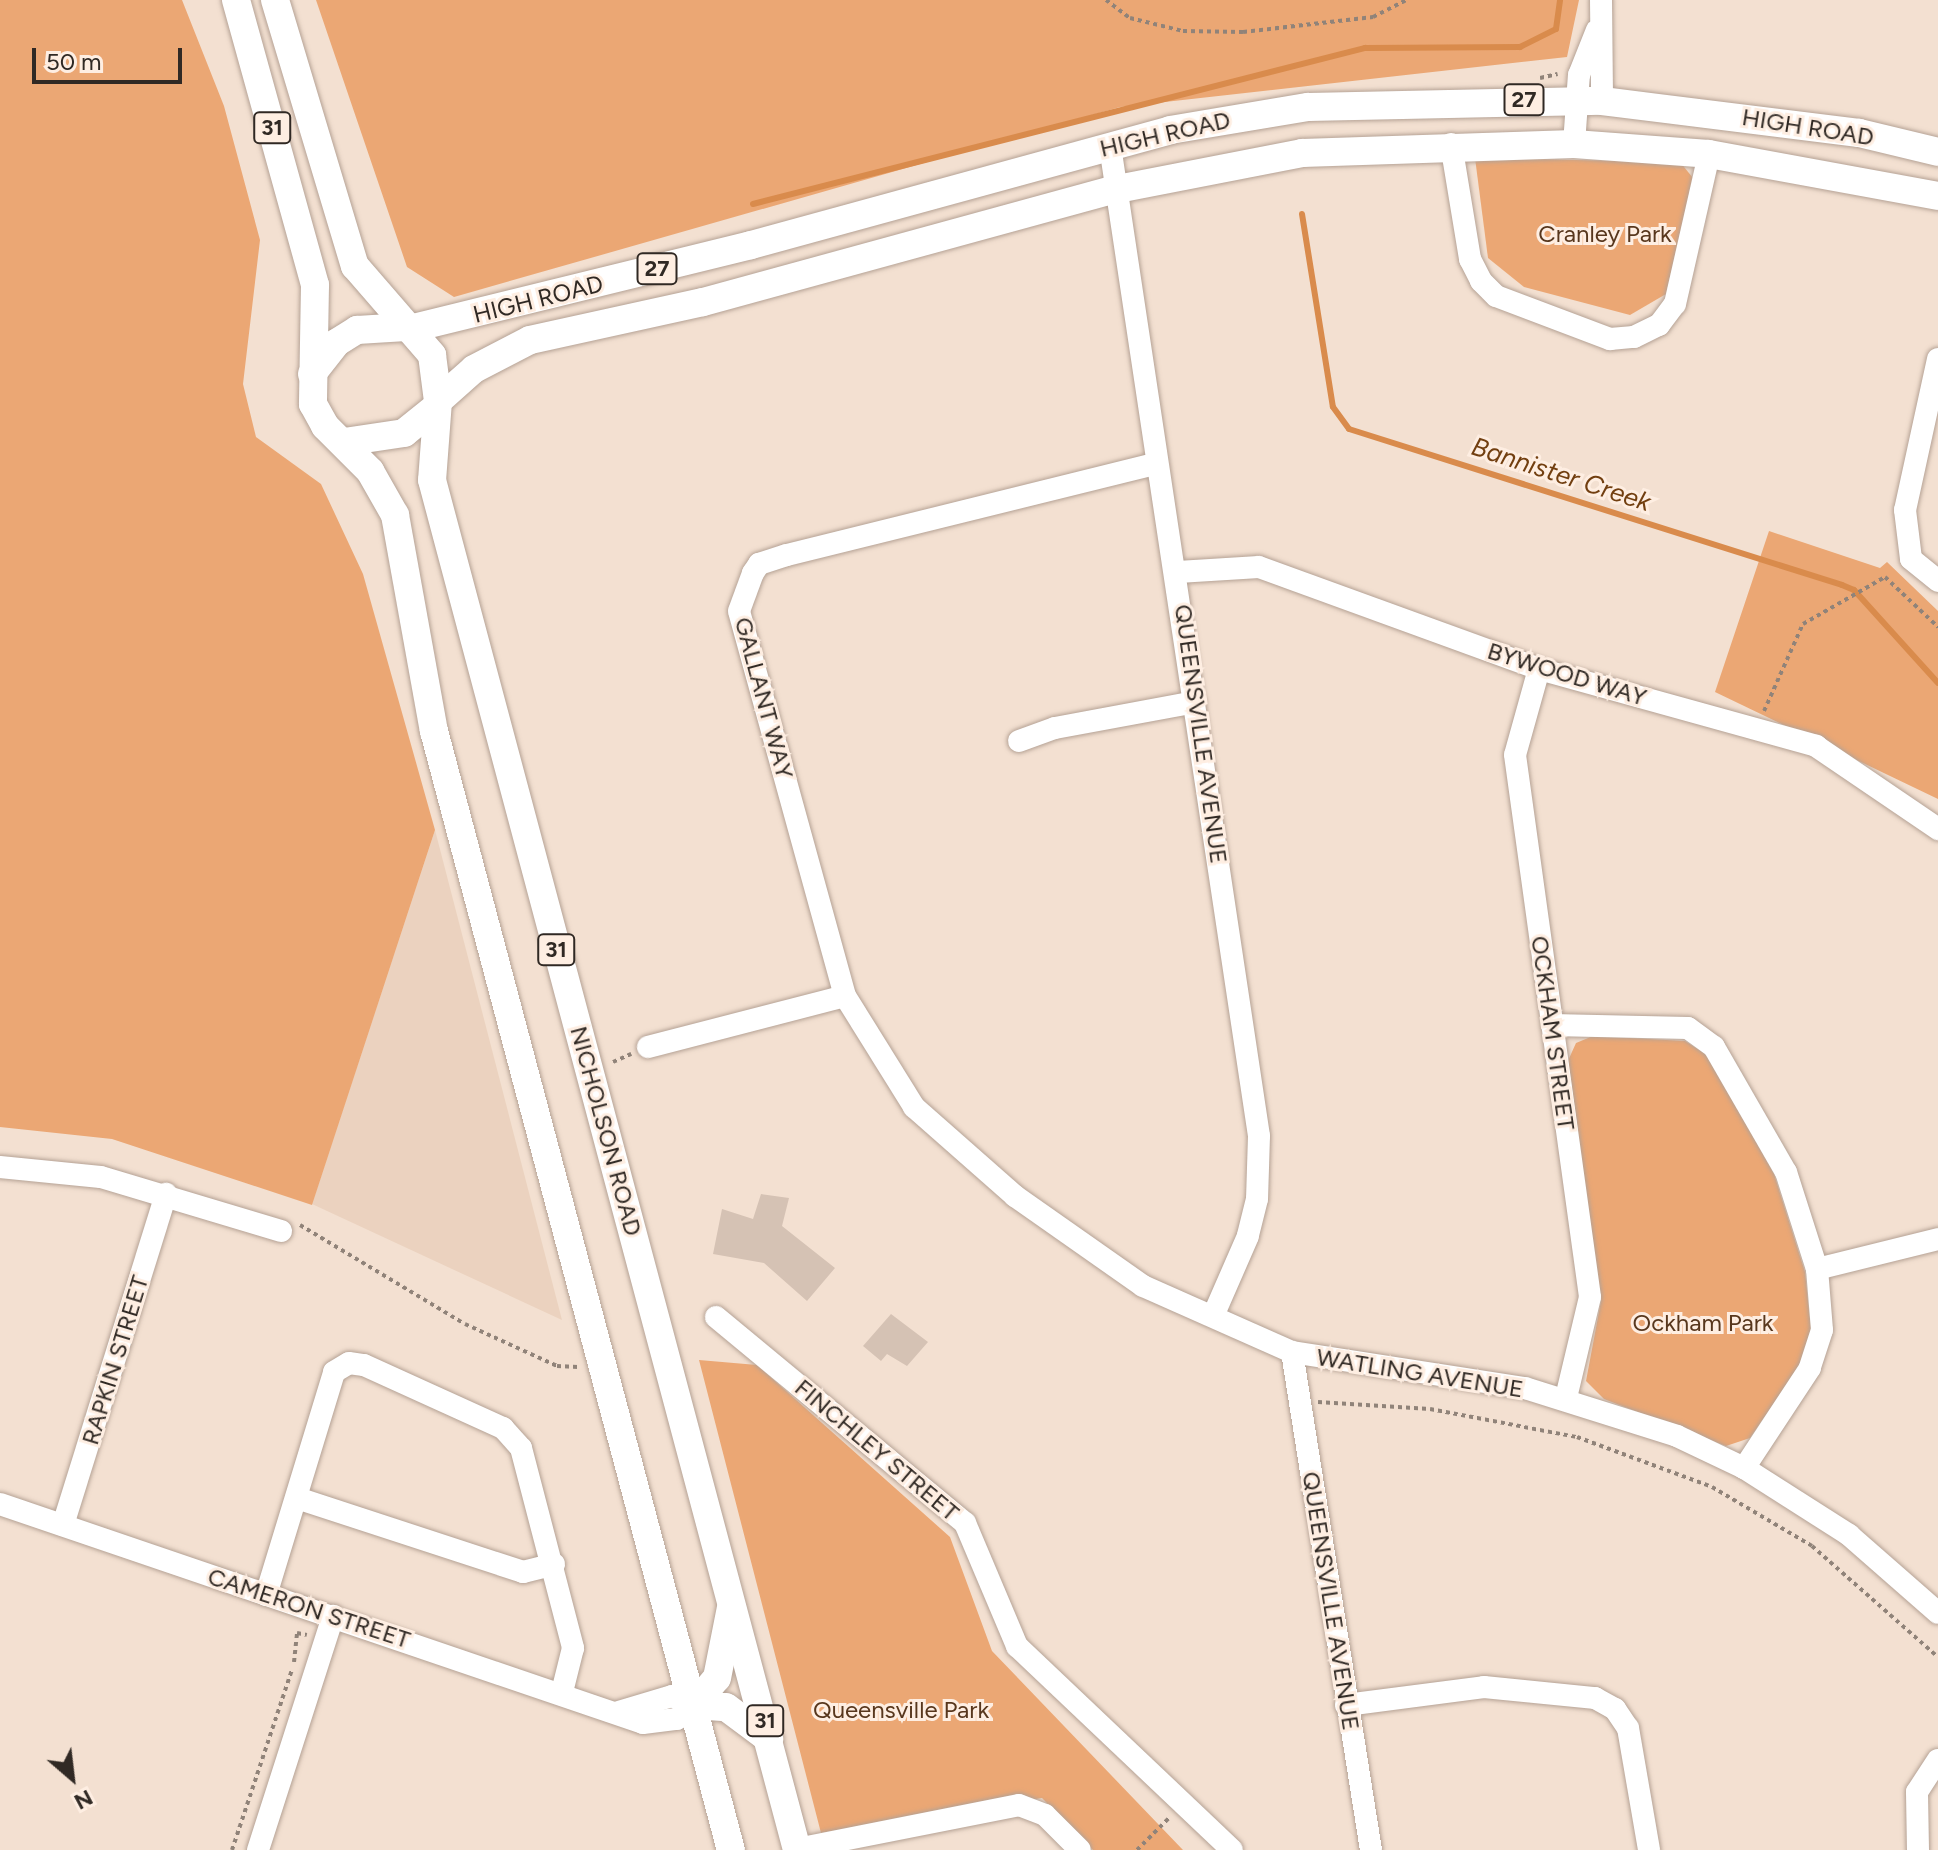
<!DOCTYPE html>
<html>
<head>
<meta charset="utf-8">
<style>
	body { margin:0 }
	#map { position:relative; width:1938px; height:1850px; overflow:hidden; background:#f3e0d1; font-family:Figtree,sans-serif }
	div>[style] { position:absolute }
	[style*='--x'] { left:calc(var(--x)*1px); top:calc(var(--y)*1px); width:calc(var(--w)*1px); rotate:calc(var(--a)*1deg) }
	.built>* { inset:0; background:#ebd2bf }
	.green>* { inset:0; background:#eba774 }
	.stream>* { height:6px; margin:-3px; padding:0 3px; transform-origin:3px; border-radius:3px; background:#d98b4c }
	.building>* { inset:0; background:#d5c2b4 }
	.path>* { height:4px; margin-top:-2px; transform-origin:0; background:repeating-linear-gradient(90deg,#908379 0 4px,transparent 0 8px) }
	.roads { filter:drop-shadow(0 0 2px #b5a295) drop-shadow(0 0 2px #b5a295) }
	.minor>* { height:22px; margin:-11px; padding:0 11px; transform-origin:11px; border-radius:11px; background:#fff }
	.major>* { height:28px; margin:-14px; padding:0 14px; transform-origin:14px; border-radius:14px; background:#fff }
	span { translate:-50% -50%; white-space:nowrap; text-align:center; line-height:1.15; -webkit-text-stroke:6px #feeee2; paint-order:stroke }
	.shield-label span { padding:2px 6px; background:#feeee2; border:2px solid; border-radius:6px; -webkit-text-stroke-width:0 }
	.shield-label { font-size:22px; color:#302924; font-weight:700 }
	.street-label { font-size:24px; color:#302924 }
	.park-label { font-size:24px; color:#58371d }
	.water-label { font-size:26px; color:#723f10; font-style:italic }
	.north { position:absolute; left:32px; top:1738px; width:80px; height:80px; -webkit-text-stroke:6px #feeee2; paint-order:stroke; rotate:152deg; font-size:22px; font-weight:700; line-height:32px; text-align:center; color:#302924 }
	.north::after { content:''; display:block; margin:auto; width:28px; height:36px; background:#302924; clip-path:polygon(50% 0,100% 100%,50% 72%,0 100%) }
	.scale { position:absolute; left:32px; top:48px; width:150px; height:36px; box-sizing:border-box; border:4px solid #302924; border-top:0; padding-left:10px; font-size:24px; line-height:28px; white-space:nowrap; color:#302924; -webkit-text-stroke:6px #feeee2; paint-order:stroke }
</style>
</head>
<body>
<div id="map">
	<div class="built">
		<div style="clip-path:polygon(435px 830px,562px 1320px,312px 1204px)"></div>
	</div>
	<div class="green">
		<div style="clip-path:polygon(0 0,182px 0,224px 106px,260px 240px,243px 384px,256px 437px,321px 484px,363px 574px,435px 830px,312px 1205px,112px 1139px,0 1127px)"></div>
		<div style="clip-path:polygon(316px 0,1579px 0,1567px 57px,1120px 107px,454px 297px,407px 267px)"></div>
		<div style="clip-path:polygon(1475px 158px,1680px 162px,1693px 178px,1666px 294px,1630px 315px,1524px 287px,1488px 258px)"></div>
		<div style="clip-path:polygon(1769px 531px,1880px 568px,1887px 562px,1938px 611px,1938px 799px,1715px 692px)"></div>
		<div style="clip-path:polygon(1593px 1036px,1685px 1041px,1710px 1057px,1774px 1174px,1805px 1272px,1811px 1329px,1802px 1362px,1750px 1438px,1726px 1446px,1604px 1399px,1586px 1381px,1601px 1301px,1567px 1063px,1576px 1043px)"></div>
		<div style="clip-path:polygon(699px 1360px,757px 1365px,950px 1537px,992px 1651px,1183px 1850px,1093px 1850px,1042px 1798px,821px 1833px)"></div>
	</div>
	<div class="stream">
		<div style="--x:753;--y:204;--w:632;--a:-14.3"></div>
		<div style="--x:1365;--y:48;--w:155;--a:-0.4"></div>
		<div style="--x:1520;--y:47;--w:40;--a:-26.6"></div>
		<div style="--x:1556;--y:29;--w:29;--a:-82"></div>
		<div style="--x:1302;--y:214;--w:195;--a:80.9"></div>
		<div style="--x:1333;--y:407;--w:27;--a:54"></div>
		<div style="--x:1349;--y:429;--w:517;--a:17.56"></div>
		<div style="--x:1842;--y:585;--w:13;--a:23"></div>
		<div style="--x:1854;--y:590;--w:125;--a:47.9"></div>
	</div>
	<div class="building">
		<div style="clip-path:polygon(761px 1194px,789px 1198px,782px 1226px,835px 1268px,807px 1301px,764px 1263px,713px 1254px,722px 1209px,753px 1219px)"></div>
		<div style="clip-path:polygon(891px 1314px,928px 1342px,907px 1366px,887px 1354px,881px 1361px,863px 1346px)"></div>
	</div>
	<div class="path">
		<div style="--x:1106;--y:0;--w:30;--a:37"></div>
		<div style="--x:1130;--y:18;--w:55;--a:13.8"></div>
		<div style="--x:1183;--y:31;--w:60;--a:1"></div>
		<div style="--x:1243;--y:32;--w:131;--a:-6.6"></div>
		<div style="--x:1373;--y:17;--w:37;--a:-27"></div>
		<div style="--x:1540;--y:78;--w:18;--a:-13"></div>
		<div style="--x:1764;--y:711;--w:95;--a:-65.9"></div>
		<div style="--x:1803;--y:624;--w:95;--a:-29.8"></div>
		<div style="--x:1885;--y:577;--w:73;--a:43.3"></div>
		<div style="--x:613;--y:1062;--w:20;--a:-24"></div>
		<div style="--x:300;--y:1225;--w:192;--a:31"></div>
		<div style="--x:465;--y:1324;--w:101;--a:24.5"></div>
		<div style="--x:557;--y:1366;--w:21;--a:3"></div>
		<div style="--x:1318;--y:1402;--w:112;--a:3.6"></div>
		<div style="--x:1430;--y:1409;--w:150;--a:10.8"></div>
		<div style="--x:1577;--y:1437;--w:144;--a:20.3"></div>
		<div style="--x:1712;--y:1487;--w:116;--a:30.5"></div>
		<div style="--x:1812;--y:1546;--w:168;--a:41.4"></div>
		<div style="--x:294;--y:1662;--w:29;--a:-84"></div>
		<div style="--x:297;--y:1633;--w:10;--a:11"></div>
		<div style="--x:232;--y:1850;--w:190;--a:-71.6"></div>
		<div style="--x:1137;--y:1850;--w:45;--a:-45"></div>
	</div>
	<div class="roads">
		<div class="minor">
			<div style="--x:1601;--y:0;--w:101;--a:89.4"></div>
			<div style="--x:1451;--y:144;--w:117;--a:80.6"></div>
			<div style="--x:1470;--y:259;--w:25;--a:63"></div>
			<div style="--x:1481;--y:281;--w:21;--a:45"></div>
			<div style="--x:1496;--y:296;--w:122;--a:20.7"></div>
			<div style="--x:1610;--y:339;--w:24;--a:-5"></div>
			<div style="--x:1634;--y:337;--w:28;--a:-26"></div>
			<div style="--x:1659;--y:325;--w:26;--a:-53"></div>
			<div style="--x:1675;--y:304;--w:154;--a:-77.2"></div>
			<div style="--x:1574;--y:144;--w:69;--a:-85.9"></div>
			<div style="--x:1579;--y:75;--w:48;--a:-68.2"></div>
			<div style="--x:1110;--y:146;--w:1001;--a:81.44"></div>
			<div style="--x:1259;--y:1136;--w:63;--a:91.8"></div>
			<div style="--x:1257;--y:1199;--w:38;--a:104"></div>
			<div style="--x:1248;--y:1236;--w:87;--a:113.6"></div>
			<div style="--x:1938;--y:359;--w:155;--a:102.3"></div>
			<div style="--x:1905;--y:510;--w:49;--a:83"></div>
			<div style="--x:1911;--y:559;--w:35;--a:39"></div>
			<div style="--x:1178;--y:572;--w:81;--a:-3.5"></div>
			<div style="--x:1259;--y:567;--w:298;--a:20"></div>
			<div style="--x:1539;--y:669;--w:288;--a:15.5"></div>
			<div style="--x:1816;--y:746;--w:148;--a:34.2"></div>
			<div style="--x:1539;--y:669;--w:89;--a:105.6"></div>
			<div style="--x:1515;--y:755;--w:547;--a:82.12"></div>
			<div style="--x:1590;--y:1297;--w:104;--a:103.4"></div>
			<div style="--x:1019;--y:741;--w:38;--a:-20"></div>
			<div style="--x:1055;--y:728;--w:142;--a:-10.5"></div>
			<div style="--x:845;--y:996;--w:399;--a:-105.4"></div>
			<div style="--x:739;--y:611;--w:40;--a:-69.8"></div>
			<div style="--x:753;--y:573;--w:11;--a:-56"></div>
			<div style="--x:759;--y:564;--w:29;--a:-18"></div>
			<div style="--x:787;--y:555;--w:378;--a:-13.9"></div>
			<div style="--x:1552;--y:1025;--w:136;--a:1.3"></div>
			<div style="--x:1688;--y:1028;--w:32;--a:36"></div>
			<div style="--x:1714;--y:1047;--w:144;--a:60.1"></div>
			<div style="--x:1786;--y:1172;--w:102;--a:72.3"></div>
			<div style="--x:1817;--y:1269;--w:61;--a:85.3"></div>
			<div style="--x:1822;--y:1330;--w:40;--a:108"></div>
			<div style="--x:1810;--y:1368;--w:120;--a:123.4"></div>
			<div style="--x:648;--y:1047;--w:203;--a:-14.5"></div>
			<div style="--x:845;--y:996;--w:131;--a:58.1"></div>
			<div style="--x:914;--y:1107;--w:135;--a:41.4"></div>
			<div style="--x:1015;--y:1196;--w:156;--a:35.1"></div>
			<div style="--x:1143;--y:1286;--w:163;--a:23.9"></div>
			<div style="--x:1292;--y:1352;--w:236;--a:8.8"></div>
			<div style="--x:1525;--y:1388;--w:159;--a:17.5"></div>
			<div style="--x:1677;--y:1436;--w:74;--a:25.5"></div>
			<div style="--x:1744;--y:1468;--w:125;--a:32.5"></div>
			<div style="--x:1849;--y:1535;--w:118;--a:41.2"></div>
			<div style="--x:0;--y:1167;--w:101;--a:5.7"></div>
			<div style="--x:101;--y:1177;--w:188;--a:16.7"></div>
			<div style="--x:1817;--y:1269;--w:125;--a:-13.9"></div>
			<div style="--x:716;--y:1317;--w:323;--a:39.6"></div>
			<div style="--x:965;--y:1523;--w:134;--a:67.1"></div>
			<div style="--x:1017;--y:1646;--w:296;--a:43.5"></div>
			<div style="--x:1292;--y:1352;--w:504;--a:80.99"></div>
			<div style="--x:300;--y:1499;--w:235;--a:18.1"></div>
			<div style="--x:523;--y:1572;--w:32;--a:-14"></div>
			<div style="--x:0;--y:1504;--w:679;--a:18.81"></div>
			<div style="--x:643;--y:1723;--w:34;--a:-7"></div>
			<div style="--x:677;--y:1719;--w:22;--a:-39"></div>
			<div style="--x:694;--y:1705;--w:24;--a:-158"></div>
			<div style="--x:672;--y:1696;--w:55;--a:163.2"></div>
			<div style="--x:63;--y:1525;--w:347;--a:-72.7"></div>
			<div style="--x:266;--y:1595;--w:233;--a:-73"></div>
			<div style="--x:334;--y:1372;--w:17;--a:-31"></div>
			<div style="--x:349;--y:1363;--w:15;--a:8"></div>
			<div style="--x:364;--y:1365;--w:153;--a:24.4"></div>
			<div style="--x:503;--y:1428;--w:27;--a:48"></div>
			<div style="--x:521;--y:1448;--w:207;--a:75.4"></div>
			<div style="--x:573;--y:1648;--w:45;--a:104"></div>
			<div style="--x:1346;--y:1705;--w:139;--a:-7.4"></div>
			<div style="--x:1484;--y:1687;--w:112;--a:5.7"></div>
			<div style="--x:1595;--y:1698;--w:23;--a:29"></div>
			<div style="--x:1615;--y:1709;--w:23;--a:56"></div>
			<div style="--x:1628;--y:1728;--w:124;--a:80.2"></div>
			<div style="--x:797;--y:1849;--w:226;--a:-11.2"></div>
			<div style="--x:1019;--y:1805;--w:28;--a:21"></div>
			<div style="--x:1045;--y:1815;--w:49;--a:45"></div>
			<div style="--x:258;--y:1850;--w:246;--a:-72.2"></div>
			<div style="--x:1918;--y:1850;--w:58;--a:-91"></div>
			<div style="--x:1917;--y:1792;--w:38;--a:-57"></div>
		</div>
		<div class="major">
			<div style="--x:236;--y:0;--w:296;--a:74.5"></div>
			<div style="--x:315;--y:285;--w:119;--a:91"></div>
			<div style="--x:313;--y:404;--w:25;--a:61"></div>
			<div style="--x:325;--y:426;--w:64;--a:45"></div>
			<div style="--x:370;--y:471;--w:51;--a:60.4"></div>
			<div style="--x:395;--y:515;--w:219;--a:79.8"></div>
			<div style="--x:434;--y:731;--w:1158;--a:75.14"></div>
			<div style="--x:275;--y:0;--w:278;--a:73.3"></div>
			<div style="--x:355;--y:266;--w:118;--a:49.1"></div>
			<div style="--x:432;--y:355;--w:46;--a:82.6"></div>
			<div style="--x:438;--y:401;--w:79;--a:94.3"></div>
			<div style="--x:432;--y:480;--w:1418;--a:75.08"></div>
			<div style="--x:409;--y:329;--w:352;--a:-13.8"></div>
			<div style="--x:751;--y:245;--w:434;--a:-15.3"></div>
			<div style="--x:1170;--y:130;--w:140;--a:-9.5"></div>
			<div style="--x:1308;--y:107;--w:294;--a:-1.2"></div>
			<div style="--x:1602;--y:101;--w:259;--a:7.1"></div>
			<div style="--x:1859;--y:133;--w:81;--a:13.5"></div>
			<div style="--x:312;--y:374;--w:39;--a:-52"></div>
			<div style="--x:336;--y:343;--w:25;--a:-32"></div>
			<div style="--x:357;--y:330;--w:49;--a:-3.5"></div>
			<div style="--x:438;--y:401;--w:48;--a:-41.6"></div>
			<div style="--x:474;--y:369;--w:63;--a:-27.4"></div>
			<div style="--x:530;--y:340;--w:177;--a:-12.4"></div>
			<div style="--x:703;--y:302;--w:429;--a:-15.3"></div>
			<div style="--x:1117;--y:189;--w:188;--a:-11"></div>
			<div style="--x:1302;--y:153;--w:272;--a:-1.9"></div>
			<div style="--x:1574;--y:144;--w:135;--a:4.2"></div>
			<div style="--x:1709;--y:154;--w:233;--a:10.4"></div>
			<div style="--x:344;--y:442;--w:61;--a:-8.5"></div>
			<div style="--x:404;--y:433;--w:38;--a:-39"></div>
			<div style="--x:694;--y:1705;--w:35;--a:-50"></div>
			<div style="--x:717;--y:1678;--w:72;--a:-78.8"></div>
			<div style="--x:694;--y:1705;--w:32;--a:4"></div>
			<div style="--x:726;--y:1707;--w:54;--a:36.7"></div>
		</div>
	</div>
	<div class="shield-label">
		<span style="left:1524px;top:100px">27</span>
		<span style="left:272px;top:128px">31</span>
		<span style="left:657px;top:269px">27</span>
		<span style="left:556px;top:950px">31</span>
		<span style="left:765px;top:1721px">31</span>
	</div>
	<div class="street-label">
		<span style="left:1808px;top:127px;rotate:9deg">HIGH ROAD</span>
		<span style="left:1165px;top:134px;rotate:-13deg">HIGH ROAD</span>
		<span style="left:538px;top:299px;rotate:-14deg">HIGH ROAD</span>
		<span style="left:1567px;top:674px;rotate:17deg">BYWOOD WAY</span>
		<span style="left:764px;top:698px;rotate:75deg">GALLANT WAY</span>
		<span style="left:1201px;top:734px;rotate:82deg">QUEENSVILLE AVENUE</span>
		<span style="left:1553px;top:1033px;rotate:82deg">OCKHAM STREET</span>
		<span style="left:606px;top:1131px;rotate:75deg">NICHOLSON ROAD</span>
		<span style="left:115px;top:1360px;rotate:-73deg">RAPKIN STREET</span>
		<span style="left:1420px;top:1373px;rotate:9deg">WATLING AVENUE</span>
		<span style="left:877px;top:1450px;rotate:40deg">FINCHLEY STREET</span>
		<span style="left:1331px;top:1601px;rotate:81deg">QUEENSVILLE AVENUE</span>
		<span style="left:309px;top:1608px;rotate:18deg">CAMERON STREET</span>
	</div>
	<div class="park-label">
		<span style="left:1605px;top:234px">Cranley Park</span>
		<span style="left:1703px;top:1323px">Ockham Park</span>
		<span style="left:901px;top:1710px">Queensville Park</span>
	</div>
	<div class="water-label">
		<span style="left:1561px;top:475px;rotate:18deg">Bannister Creek</span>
	</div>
	<div class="north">N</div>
	<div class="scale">50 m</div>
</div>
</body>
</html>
